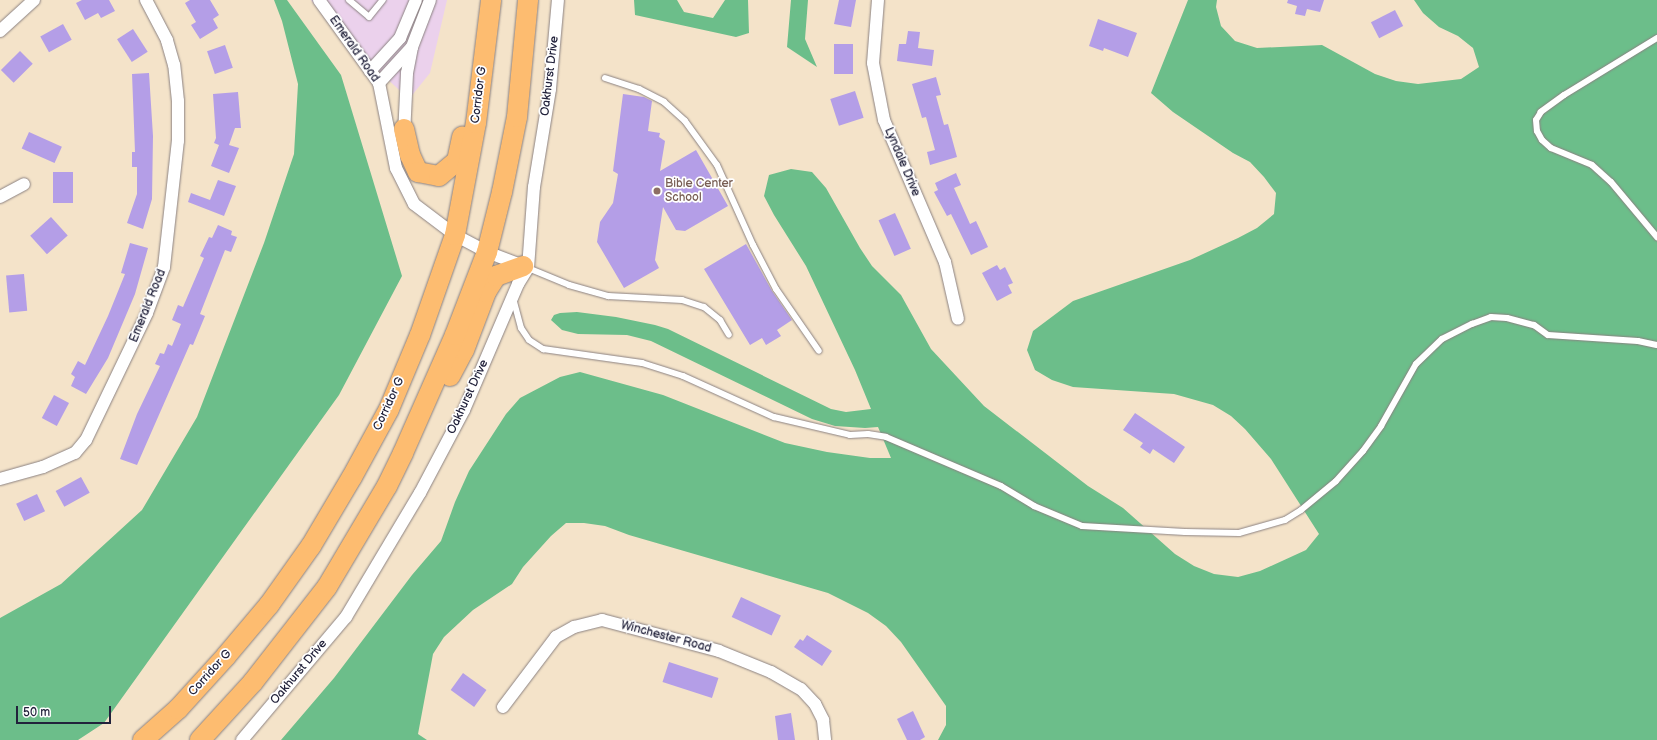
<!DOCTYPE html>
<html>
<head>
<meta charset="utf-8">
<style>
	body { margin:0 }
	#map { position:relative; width:1657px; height:740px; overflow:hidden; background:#f4e3c9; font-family:"Balsamiq Sans",sans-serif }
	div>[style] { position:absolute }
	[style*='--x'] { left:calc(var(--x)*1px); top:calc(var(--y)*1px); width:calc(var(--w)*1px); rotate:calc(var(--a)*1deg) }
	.built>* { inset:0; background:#ebd1ec }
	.forest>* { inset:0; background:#6cbe8a }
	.building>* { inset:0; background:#b49ee7; transform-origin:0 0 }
	.roads { filter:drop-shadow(0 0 1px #8b8282) drop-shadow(0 0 1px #8b8282) }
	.service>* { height:6px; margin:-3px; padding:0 3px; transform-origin:3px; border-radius:3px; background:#fff }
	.minor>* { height:12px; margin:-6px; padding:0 6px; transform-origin:6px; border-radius:6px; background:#fff }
	.trunk>* { height:20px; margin:-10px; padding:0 10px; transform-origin:10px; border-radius:10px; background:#fdbc70 }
	.dots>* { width:11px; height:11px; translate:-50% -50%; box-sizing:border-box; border:2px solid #fff; border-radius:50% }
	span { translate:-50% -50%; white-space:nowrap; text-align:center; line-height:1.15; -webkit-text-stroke:3.5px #fff; paint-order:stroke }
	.street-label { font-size:12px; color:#22223b }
	.education-label { font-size:12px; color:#785e54 }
	.left { translate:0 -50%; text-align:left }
	.scale { position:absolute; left:16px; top:706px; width:95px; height:18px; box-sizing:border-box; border:2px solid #22223b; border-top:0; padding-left:5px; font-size:12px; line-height:14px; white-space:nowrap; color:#22223b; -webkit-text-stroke:3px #fff; paint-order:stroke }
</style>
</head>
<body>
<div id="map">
	<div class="built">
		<div style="clip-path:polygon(311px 0,447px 0,430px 73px,409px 99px,335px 31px)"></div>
	</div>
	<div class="forest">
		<div style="clip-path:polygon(274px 0,287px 0,341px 75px,402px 276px,339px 395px,104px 723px,78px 740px,0 740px,0 618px,61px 584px,142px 510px,197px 417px,264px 243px,294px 154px,298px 84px,282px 21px)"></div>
		<div style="clip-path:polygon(634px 0,677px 0,684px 12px,713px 18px,725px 0,748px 0,749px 33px,736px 37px,635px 15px)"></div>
		<div style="clip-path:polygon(791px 0,808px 0,805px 39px,817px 67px,787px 47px)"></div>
		<div style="clip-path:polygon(1188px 0,1217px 0,1216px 7px,1221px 26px,1235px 41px,1257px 48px,1322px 45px,1375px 74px,1396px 81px,1418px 84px,1461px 79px,1479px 67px,1473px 48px,1458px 36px,1439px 27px,1423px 13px,1414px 0,1657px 0,1657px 740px,938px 740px,946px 725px,946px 706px,901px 642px,886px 626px,868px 613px,828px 593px,629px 535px,605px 526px,584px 523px,566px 523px,551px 536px,523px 567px,512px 584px,473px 610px,444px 637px,433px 654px,418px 734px,427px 740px,281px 740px,334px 678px,412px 575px,441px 541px,455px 502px,469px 471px,506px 414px,520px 398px,560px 377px,580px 372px,663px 395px,785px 443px,827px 452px,870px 458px,891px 458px,878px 427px,865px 428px,835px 426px,812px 419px,651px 341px,627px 335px,578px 334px,562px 330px,551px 320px,554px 315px,560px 313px,577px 312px,616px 317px,655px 325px,668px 329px,831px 409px,846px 412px,871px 409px,855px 370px,806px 266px,774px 215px,764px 196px,769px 175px,791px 169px,812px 172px,826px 188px,860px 248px,872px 266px,901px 295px,931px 349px,984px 406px,1088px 486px,1123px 508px,1175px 554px,1194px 566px,1214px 574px,1238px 577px,1260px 571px,1306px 550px,1319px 534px,1271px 459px,1245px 429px,1231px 416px,1213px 405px,1174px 394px,1073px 387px,1052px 380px,1035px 370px,1027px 350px,1033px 331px,1073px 301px,1190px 260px,1238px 238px,1257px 228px,1274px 214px,1276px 193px,1264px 177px,1250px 162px,1233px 153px,1173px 112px,1151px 93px)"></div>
	</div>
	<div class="building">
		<div style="clip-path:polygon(82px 0,109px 0,115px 11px,101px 18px,98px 13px,85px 20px,76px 3px)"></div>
		<div style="clip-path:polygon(190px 0,210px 0,219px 15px,213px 19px,218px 28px,200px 39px,191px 25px,196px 22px,185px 3px)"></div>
		<div style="clip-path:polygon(839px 0,856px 0,851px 27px,834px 24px)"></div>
		<div style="clip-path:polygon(1288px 0,1324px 0,1320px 12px,1307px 9px,1305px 16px,1295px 14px,1297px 6px,1287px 3px)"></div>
		<div style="left:1395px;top:10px;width:18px;height:27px;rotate:63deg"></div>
		<div style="clip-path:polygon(1098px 19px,1137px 33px,1128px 57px,1104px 48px,1103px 51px,1089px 46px)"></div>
		<div style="left:63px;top:24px;width:18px;height:26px;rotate:61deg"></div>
		<div style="left:133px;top:29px;width:27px;height:19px;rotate:57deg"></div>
		<div style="clip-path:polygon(908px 31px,920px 32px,918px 48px,934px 50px,932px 66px,897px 61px,899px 44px,906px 44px)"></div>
		<div style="left:834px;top:44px;width:19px;height:30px"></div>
		<div style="left:225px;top:45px;width:24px;height:19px;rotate:71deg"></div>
		<div style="left:20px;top:51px;width:18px;height:27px;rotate:45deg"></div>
		<div style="clip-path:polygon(149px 73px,153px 136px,152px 199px,143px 229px,127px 223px,137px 194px,137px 167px,132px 167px,132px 152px,135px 152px,132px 74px)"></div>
		<div style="clip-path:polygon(936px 77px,941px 95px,936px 96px,944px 125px,948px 124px,957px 157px,930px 165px,927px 152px,935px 150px,926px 117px,922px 118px,912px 84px)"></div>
		<div style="left:855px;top:91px;width:28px;height:26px;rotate:72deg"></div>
		<div style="clip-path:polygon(238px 92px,241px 128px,235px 128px,229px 145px,239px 148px,229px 173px,211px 166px,219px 145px,214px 143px,216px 138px,213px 94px)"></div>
		<div style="clip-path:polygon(623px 94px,644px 97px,652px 101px,648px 131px,660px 133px,659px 137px,665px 141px,660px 171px,696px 150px,728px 206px,685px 231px,676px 230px,663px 207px,655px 260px,659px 268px,624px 288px,597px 242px,600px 222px,613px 203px,618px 174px,613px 171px)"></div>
		<div style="left:29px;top:132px;width:36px;height:18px;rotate:24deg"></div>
		<div style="left:53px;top:172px;width:20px;height:31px"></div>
		<div style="clip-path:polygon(956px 173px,961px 185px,954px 188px,970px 224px,976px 221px,988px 247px,971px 255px,951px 214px,947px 216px,934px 192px,938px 190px,935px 183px)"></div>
		<div style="clip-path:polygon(218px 180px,236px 186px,224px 216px,188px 202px,191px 193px,210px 200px)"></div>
		<div style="left:895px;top:213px;width:39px;height:18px;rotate:66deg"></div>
		<div style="left:51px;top:217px;width:25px;height:28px;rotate:48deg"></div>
		<div style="clip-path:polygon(218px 225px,232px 231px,231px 235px,237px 237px,231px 252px,225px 250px,200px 314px,205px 316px,193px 345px,190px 344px,137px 465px,120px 459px,137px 414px,160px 366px,155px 364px,160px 353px,164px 354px,168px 344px,172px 346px,181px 324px,172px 320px,178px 305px,183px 307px,204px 258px,200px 256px,209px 237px,212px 238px)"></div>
		<div style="clip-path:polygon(130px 243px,148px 248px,135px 294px,108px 358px,86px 394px,71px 386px,75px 377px,71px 374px,78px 361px,85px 365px,108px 316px,125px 274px,121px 273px)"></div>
		<div style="clip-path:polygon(746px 244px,772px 291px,792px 320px,777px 330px,781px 336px,766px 345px,762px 338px,750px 345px,704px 269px)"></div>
		<div style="clip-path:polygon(997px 265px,1000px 270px,1005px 267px,1013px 283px,1008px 285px,1012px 293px,997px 301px,982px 273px)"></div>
		<div style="left:24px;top:274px;width:37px;height:18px;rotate:85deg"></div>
		<div style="left:54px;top:395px;width:17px;height:26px;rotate:28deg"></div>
		<div style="clip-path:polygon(1135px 413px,1185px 447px,1174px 463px,1153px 449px,1150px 454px,1140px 447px,1143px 443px,1123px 430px)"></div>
		<div style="left:81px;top:477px;width:18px;height:29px;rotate:61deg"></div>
		<div style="left:37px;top:494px;width:19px;height:23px;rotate:65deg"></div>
		<div style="left:741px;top:597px;width:44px;height:22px;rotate:25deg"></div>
		<div style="clip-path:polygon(807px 635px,832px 651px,822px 666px,794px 647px,800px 639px,803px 641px)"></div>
		<div style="left:669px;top:662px;width:52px;height:21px;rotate:18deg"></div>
		<div style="left:463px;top:673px;width:29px;height:21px;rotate:36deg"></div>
		<div style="clip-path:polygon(913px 711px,925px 737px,920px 740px,907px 740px,897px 719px)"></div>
		<div style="clip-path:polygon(791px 713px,795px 740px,778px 740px,775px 716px)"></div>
	</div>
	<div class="roads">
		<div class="service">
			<div style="--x:349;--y:0;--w:26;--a:40"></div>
			<div style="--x:369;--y:17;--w:22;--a:-51"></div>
			<div style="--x:1657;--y:38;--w:109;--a:148.5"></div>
			<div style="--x:1564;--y:95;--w:29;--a:144"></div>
			<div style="--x:1541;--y:112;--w:9;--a:122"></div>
			<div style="--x:1536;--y:120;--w:11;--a:85"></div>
			<div style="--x:1537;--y:131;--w:10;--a:61"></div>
			<div style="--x:1542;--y:140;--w:12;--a:42"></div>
			<div style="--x:1551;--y:148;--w:44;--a:22.5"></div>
			<div style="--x:1592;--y:165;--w:25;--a:42"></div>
			<div style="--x:1611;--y:182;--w:72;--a:50.1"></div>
			<div style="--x:605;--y:78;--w:36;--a:18"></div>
			<div style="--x:639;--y:89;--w:28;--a:27"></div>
			<div style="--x:664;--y:102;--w:28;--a:42"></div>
			<div style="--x:685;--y:121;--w:54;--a:54"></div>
			<div style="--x:717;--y:165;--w:88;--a:65.8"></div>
			<div style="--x:753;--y:245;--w:50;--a:62.4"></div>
			<div style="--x:776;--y:289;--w:75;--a:55.3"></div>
			<div style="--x:528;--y:268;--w:44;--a:22.5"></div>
			<div style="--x:569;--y:285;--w:41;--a:15.8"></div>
			<div style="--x:608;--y:296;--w:74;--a:3.1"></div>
			<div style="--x:682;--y:300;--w:23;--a:18"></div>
			<div style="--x:704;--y:307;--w:21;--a:39"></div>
			<div style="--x:720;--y:320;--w:17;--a:59"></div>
			<div style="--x:513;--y:298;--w:31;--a:75"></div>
			<div style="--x:521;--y:328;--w:14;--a:56"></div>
			<div style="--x:529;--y:340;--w:17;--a:33"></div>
			<div style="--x:543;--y:349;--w:100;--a:8"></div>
			<div style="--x:642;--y:363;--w:43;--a:17.6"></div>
			<div style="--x:683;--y:376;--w:100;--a:24.3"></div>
			<div style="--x:774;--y:417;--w:78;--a:13.3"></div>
			<div style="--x:850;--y:435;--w:18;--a:-3"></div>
			<div style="--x:868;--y:434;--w:18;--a:9"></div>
			<div style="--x:886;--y:437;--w:125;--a:23.1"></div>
			<div style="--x:1001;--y:486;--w:39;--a:31"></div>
			<div style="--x:1034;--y:506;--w:52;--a:22.6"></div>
			<div style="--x:1082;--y:526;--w:103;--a:3.3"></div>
			<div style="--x:1185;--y:532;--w:54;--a:1.1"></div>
			<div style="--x:1239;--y:533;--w:48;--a:-15.8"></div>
			<div style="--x:1285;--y:520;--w:19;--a:-32"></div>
			<div style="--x:1301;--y:510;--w:45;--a:-39.6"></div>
			<div style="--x:1336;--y:481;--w:40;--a:-48"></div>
			<div style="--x:1363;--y:451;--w:31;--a:-54"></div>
			<div style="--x:1381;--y:426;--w:71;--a:-60.6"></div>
			<div style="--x:1416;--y:364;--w:36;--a:-44"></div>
			<div style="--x:1442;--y:339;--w:34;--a:-27"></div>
			<div style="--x:1472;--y:324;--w:20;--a:-20"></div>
			<div style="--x:1491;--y:317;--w:16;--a:4"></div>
			<div style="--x:1507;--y:318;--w:28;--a:15"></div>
			<div style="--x:1534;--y:325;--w:17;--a:36"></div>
			<div style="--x:1548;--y:335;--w:90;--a:3.8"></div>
			<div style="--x:1638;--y:341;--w:19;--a:12"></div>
		</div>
		<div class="minor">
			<div style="--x:319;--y:0;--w:102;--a:54.1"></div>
			<div style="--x:379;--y:83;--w:87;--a:78.7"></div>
			<div style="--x:396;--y:168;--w:40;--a:63.4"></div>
			<div style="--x:414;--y:204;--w:51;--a:37.1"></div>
			<div style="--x:455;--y:235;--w:36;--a:28"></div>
			<div style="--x:487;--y:252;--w:40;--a:21"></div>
			<div style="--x:878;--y:0;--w:63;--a:94.5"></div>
			<div style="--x:873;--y:63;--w:58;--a:79.1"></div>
			<div style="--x:884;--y:120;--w:155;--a:66.8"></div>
			<div style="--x:945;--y:262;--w:58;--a:77.2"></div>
			<div style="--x:0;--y:31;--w:46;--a:-42.4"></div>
			<div style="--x:370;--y:71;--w:45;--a:-47.7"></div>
			<div style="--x:400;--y:38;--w:41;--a:-67.2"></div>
			<div style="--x:379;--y:83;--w:49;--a:-47.5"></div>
			<div style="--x:412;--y:47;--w:50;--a:-69"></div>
			<div style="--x:404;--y:135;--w:62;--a:-87.2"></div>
			<div style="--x:407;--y:73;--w:26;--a:-79"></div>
			<div style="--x:0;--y:197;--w:27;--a:-28"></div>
			<div style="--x:0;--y:479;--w:45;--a:-15.6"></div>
			<div style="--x:43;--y:467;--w:35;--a:-24"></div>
			<div style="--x:75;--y:453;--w:17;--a:-50"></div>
			<div style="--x:86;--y:440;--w:141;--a:-64.3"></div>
			<div style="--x:147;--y:313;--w:49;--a:-69.7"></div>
			<div style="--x:164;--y:267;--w:127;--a:-83.7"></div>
			<div style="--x:178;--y:141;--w:40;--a:-90"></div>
			<div style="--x:178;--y:101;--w:36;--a:-96"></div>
			<div style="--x:174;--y:65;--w:26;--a:-106"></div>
			<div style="--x:167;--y:40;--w:45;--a:-117.7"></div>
			<div style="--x:503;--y:707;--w:88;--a:-52.9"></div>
			<div style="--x:556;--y:637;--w:21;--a:-29"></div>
			<div style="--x:574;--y:627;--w:29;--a:-14"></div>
			<div style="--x:602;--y:620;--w:121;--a:14.8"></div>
			<div style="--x:719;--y:651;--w:56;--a:22"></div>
			<div style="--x:771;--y:672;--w:34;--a:30"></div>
			<div style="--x:801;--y:689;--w:21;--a:47"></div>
			<div style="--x:815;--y:704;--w:18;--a:63"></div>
			<div style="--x:823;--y:720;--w:20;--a:84"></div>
			<div style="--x:242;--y:740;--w:161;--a:-49.8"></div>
			<div style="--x:346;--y:617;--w:144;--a:-59.2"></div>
			<div style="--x:420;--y:493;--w:94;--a:-62.1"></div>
			<div style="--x:464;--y:410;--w:137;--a:-66.8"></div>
			<div style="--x:518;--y:284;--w:19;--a:-58"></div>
			<div style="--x:528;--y:268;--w:81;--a:-85.8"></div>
			<div style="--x:534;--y:187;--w:99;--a:-80.7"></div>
			<div style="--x:550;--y:89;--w:89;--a:-84.9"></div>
		</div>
		<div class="trunk">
			<div style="--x:404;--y:129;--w:27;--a:77"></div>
			<div style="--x:410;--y:155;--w:19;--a:65"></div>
			<div style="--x:418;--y:172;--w:21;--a:11"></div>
			<div style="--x:439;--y:176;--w:23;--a:-40"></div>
			<div style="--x:457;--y:161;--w:25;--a:-78"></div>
			<div style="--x:450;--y:376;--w:30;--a:-62"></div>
			<div style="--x:464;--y:350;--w:62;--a:-69.2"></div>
			<div style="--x:486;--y:292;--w:19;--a:-58"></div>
			<div style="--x:496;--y:276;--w:29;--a:-20"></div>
			<div style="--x:143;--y:740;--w:47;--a:-41.5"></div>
			<div style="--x:178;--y:709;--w:72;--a:-47.8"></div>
			<div style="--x:226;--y:656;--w:67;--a:-49.9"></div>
			<div style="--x:269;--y:605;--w:72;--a:-54.6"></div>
			<div style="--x:311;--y:546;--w:80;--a:-59.3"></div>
			<div style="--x:352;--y:477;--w:77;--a:-61.4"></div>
			<div style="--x:389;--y:409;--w:80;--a:-67.3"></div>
			<div style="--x:420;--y:335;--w:106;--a:-70.7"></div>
			<div style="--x:455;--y:235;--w:114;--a:-79.4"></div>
			<div style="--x:476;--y:123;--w:124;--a:-83"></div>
			<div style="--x:200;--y:740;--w:79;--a:-47.6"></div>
			<div style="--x:253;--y:682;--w:120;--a:-52.1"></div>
			<div style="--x:327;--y:587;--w:117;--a:-59.3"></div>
			<div style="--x:387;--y:486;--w:37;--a:-64"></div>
			<div style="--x:403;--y:453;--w:129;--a:-66.2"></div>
			<div style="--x:455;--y:335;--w:89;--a:-68.9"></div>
			<div style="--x:487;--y:252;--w:62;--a:-76"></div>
			<div style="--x:502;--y:192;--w:76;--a:-78.7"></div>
			<div style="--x:517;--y:117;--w:118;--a:-84.6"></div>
		</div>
	</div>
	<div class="dots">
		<div style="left:657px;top:191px;background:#8d6e63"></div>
	</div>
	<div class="street-label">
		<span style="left:354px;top:49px;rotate:55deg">Emerald Road</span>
		<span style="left:550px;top:76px;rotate:-83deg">Oakhurst Drive</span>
		<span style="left:479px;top:95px;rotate:-83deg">Corridor G</span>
		<span style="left:902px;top:162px;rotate:67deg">Lyndale Drive</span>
		<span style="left:148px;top:306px;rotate:-68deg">Emerald Road</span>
		<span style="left:468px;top:397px;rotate:-65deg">Oakhurst Drive</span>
		<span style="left:389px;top:404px;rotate:-65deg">Corridor G</span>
		<span style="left:666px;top:637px;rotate:15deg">Winchester Road</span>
		<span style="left:299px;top:672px;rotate:-50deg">Oakhurst Drive</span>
		<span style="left:210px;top:673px;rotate:-48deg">Corridor G</span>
	</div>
	<div class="education-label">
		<span class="left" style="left:665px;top:191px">Bible Center<br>School</span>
	</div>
	<div class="scale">50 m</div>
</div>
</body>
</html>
